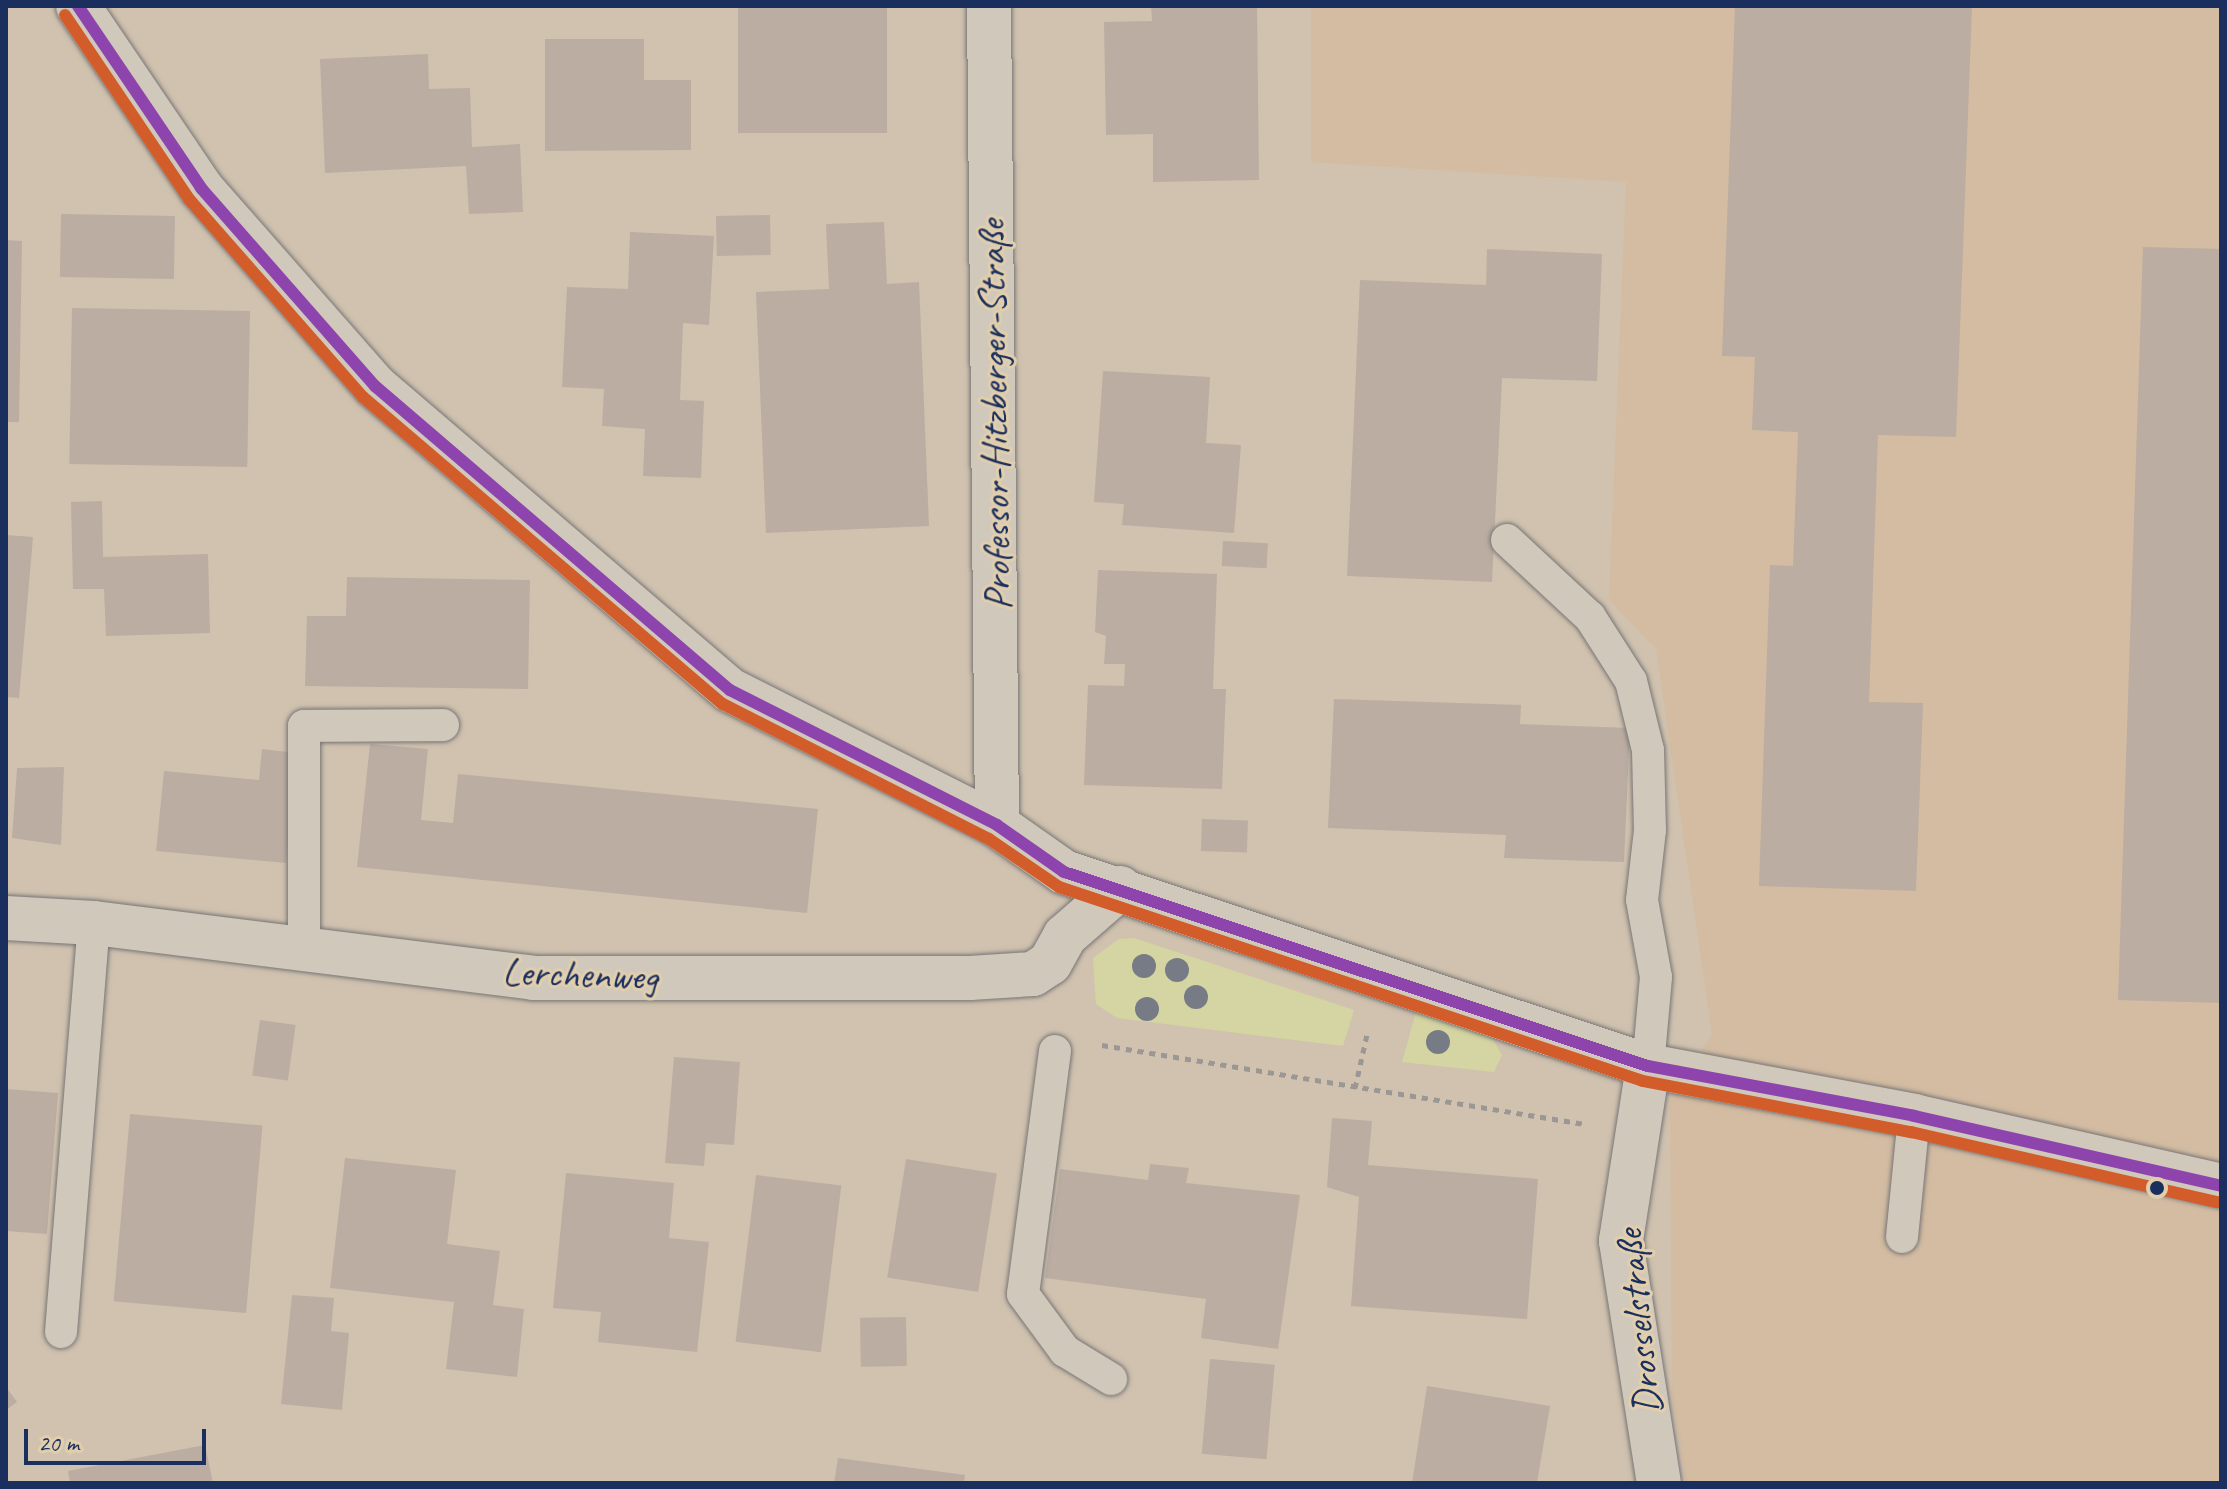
<!DOCTYPE html>
<html>
<head>
<meta charset="utf-8">
<style>
	body { margin:0 }
	#map { position:relative; width:2227px; height:1489px; overflow:hidden; background:#d0c2af; font-family:Caveat,sans-serif }
	div>[style] { position:absolute }
	[style*='--x'] { left:calc(var(--x)*1px); top:calc(var(--y)*1px); width:calc(var(--w)*1px); rotate:calc(var(--a)*1deg) }
	.built>* { inset:0; background:#d3bca2 }
	.green>* { inset:0; background:#d4d5a2 }
	.building>* { inset:0; background:#bbada1; transform-origin:0 0 }
	.path>* { height:5px; margin-top:-2.5px; transform-origin:0; background:repeating-linear-gradient(90deg,#9a9794 0 6px,transparent 0 12px) }
	.roads { filter:drop-shadow(0 0 2px #797676) drop-shadow(0 0 2px #797676) }
	.lane>* { height:32px; margin:-16px; padding:0 16px; transform-origin:16px; border-radius:16px; background:#d0c8bb }
	.street>* { height:44px; margin:-22px; padding:0 22px; transform-origin:22px; border-radius:22px; background:#d0c8bb }
	.bus-1>* { height:12px; margin:-6px; padding:0 6px; transform-origin:6px; border-radius:6px; background:#8e44ad }
	.bus-2>* { height:12px; margin:-6px; padding:0 6px; transform-origin:6px; border-radius:6px; background:#d25d2b }
	.trees>* { width:24px; height:24px; margin:-12px; border-radius:50%; background:#777b86 }
	.dots>* { width:22px; height:22px; translate:-50% -50%; box-sizing:border-box; border:4px solid #e1ceac; border-radius:50% }
	span { translate:-50% -50%; white-space:nowrap; text-align:center; line-height:1.15; -webkit-text-stroke:6px #e1ceac; paint-order:stroke }
	.street-label { font-size:40px; color:#1b2f5e }
	.frame { position:absolute; inset:0; border:8px solid #1b2f5e; pointer-events:none }
	.scale { position:absolute; left:24px; top:1429px; width:182px; height:36px; box-sizing:border-box; border:4px solid #1b2f5e; border-top:0; padding-left:10px; font-size:24px; line-height:28px; white-space:nowrap; color:#1b2f5e; -webkit-text-stroke:6px #e1ceac; paint-order:stroke }
</style>
</head>
<body>
<div id="map">
	<div class="built">
		<div style="clip-path:polygon(1311px 6px,2221px 6px,2221px 1483px,1686px 1483px,1672px 1396px,1670px 1101px,1712px 1034px,1656px 649px,1609px 600px,1626px 182px,1311px 162px)"></div>
	</div>
	<div class="green">
		<div style="clip-path:polygon(1134px 938px,1354px 1010px,1343px 1046px,1117px 1018px,1096px 1004px,1093px 958px,1119px 939px)"></div>
		<div style="clip-path:polygon(1416px 1012px,1488px 1031px,1502px 1055px,1494px 1072px,1402px 1062px)"></div>
	</div>
	<div class="building">
		<div style="left:738px;top:6px;width:149px;height:127px"></div>
		<div style="clip-path:polygon(1151px 6px,1257px 6px,1259px 180px,1153px 182px,1153px 134px,1106px 135px,1104px 22px,1152px 21px)"></div>
		<div style="clip-path:polygon(1735px 6px,1972px 6px,1956px 437px,1878px 435px,1869px 702px,1923px 703px,1916px 891px,1759px 886px,1770px 565px,1793px 566px,1798px 432px,1752px 430px,1755px 357px,1722px 356px)"></div>
		<div style="clip-path:polygon(545px 39px,644px 39px,644px 80px,691px 80px,691px 150px,545px 151px)"></div>
		<div style="clip-path:polygon(428px 54px,429px 89px,470px 88px,472px 147px,520px 144px,523px 212px,469px 214px,466px 166px,325px 173px,320px 59px)"></div>
		<div style="left:61px;top:214px;width:114px;height:63px;rotate:1deg"></div>
		<div style="left:770px;top:215px;width:40px;height:54px;rotate:89deg"></div>
		<div style="clip-path:polygon(884px 222px,887px 284px,919px 282px,929px 526px,766px 533px,756px 292px,829px 289px,826px 224px)"></div>
		<div style="clip-path:polygon(630px 232px,714px 236px,709px 325px,683px 323px,680px 400px,704px 401px,701px 478px,643px 476px,645px 429px,602px 426px,604px 389px,562px 387px,567px 287px,628px 289px)"></div>
		<div style="clip-path:polygon(6px 240px,22px 241px,19px 422px,6px 422px)"></div>
		<div style="clip-path:polygon(2143px 247px,2221px 249px,2221px 1003px,2118px 1000px)"></div>
		<div style="clip-path:polygon(1487px 249px,1602px 254px,1597px 381px,1502px 378px,1492px 582px,1347px 576px,1360px 280px,1486px 285px)"></div>
		<div style="left:72px;top:308px;width:178px;height:156px;rotate:1deg"></div>
		<div style="clip-path:polygon(1103px 371px,1210px 377px,1206px 443px,1241px 445px,1234px 533px,1122px 525px,1124px 504px,1094px 502px)"></div>
		<div style="clip-path:polygon(102px 501px,103px 557px,208px 554px,210px 633px,106px 636px,104px 589px,73px 589px,71px 502px)"></div>
		<div style="clip-path:polygon(6px 535px,33px 537px,19px 698px,6px 697px)"></div>
		<div style="left:1223px;top:541px;width:45px;height:25px;rotate:3deg"></div>
		<div style="clip-path:polygon(1098px 570px,1217px 574px,1213px 689px,1226px 689px,1222px 789px,1084px 785px,1088px 685px,1124px 686px,1125px 664px,1104px 664px,1106px 636px,1095px 632px)"></div>
		<div style="clip-path:polygon(347px 577px,530px 580px,528px 689px,305px 686px,307px 616px,346px 616px)"></div>
		<div style="clip-path:polygon(1334px 699px,1521px 705px,1520px 724px,1630px 728px,1624px 862px,1504px 858px,1506px 835px,1328px 828px)"></div>
		<div style="clip-path:polygon(370px 744px,428px 749px,421px 820px,453px 823px,458px 774px,818px 809px,807px 913px,357px 867px)"></div>
		<div style="clip-path:polygon(262px 749px,296px 753px,286px 863px,156px 851px,164px 771px,259px 780px)"></div>
		<div style="clip-path:polygon(64px 767px,61px 845px,12px 838px,17px 768px)"></div>
		<div style="left:1202px;top:819px;width:46px;height:32px;rotate:2deg"></div>
		<div style="left:260px;top:1020px;width:36px;height:56px;rotate:8deg"></div>
		<div style="clip-path:polygon(674px 1057px,740px 1062px,734px 1145px,706px 1143px,704px 1166px,665px 1163px)"></div>
		<div style="clip-path:polygon(6px 1089px,58px 1093px,47px 1234px,6px 1231px)"></div>
		<div style="left:130px;top:1114px;width:133px;height:188px;rotate:5deg"></div>
		<div style="clip-path:polygon(1332px 1118px,1372px 1121px,1368px 1165px,1538px 1179px,1527px 1319px,1351px 1306px,1359px 1197px,1327px 1187px)"></div>
		<div style="clip-path:polygon(345px 1158px,456px 1170px,447px 1244px,500px 1251px,493px 1305px,524px 1309px,517px 1377px,446px 1369px,454px 1302px,330px 1288px)"></div>
		<div style="left:906px;top:1159px;width:92px;height:120px;rotate:9deg"></div>
		<div style="clip-path:polygon(1150px 1164px,1189px 1168px,1186px 1183px,1300px 1195px,1278px 1349px,1201px 1338px,1206px 1299px,1045px 1278px,1060px 1169px,1148px 1180px)"></div>
		<div style="clip-path:polygon(566px 1173px,674px 1183px,669px 1238px,709px 1242px,697px 1352px,598px 1342px,601px 1312px,553px 1308px)"></div>
		<div style="left:756px;top:1175px;width:86px;height:168px;rotate:7deg"></div>
		<div style="clip-path:polygon(292px 1295px,334px 1298px,331px 1331px,349px 1333px,342px 1410px,281px 1404px)"></div>
		<div style="left:906px;top:1317px;width:49px;height:46px;rotate:89deg"></div>
		<div style="left:1210px;top:1359px;width:65px;height:95px;rotate:5deg"></div>
		<div style="clip-path:polygon(1427px 1386px,1550px 1406px,1537px 1483px,1412px 1483px)"></div>
		<div style="clip-path:polygon(6px 1387px,17px 1402px,6px 1410px)"></div>
		<div style="clip-path:polygon(205px 1445px,213px 1483px,70px 1483px,68px 1471px)"></div>
		<div style="clip-path:polygon(838px 1458px,965px 1475px,964px 1483px,834px 1483px)"></div>
	</div>
	<div class="path">
		<div style="--x:1102;--y:1045;--w:489;--a:9.3"></div>
		<div style="--x:1355;--y:1088;--w:59;--a:-77.4"></div>
	</div>
	<div class="roads">
		<div class="lane">
			<div style="--x:1507;--y:540;--w:113;--a:42.9"></div>
			<div style="--x:1590;--y:617;--w:76;--a:57.4"></div>
			<div style="--x:1631;--y:681;--w:71;--a:76.2"></div>
			<div style="--x:1648;--y:750;--w:80;--a:88.6"></div>
			<div style="--x:1650;--y:830;--w:70;--a:96.5"></div>
			<div style="--x:1642;--y:900;--w:78;--a:79.7"></div>
			<div style="--x:1656;--y:977;--w:89;--a:95.1"></div>
			<div style="--x:304;--y:949;--w:223;--a:-90"></div>
			<div style="--x:304;--y:726;--w:139;--a:-0.4"></div>
			<div style="--x:1055;--y:1051;--w:245;--a:97.5"></div>
			<div style="--x:1023;--y:1294;--w:71;--a:53.6"></div>
			<div style="--x:1065;--y:1351;--w:54;--a:31.3"></div>
			<div style="--x:1902;--y:1237;--w:122;--a:-84.3"></div>
			<div style="--x:61;--y:1332;--w:410;--a:-85.4"></div>
		</div>
		<div class="street">
			<div style="--x:78;--y:6;--w:220;--a:55.9"></div>
			<div style="--x:201;--y:188;--w:264;--a:48.7"></div>
			<div style="--x:375;--y:386;--w:467;--a:40.6"></div>
			<div style="--x:730;--y:690;--w:299;--a:26.8"></div>
			<div style="--x:997;--y:825;--w:82;--a:35"></div>
			<div style="--x:1064;--y:872;--w:615;--a:18.38"></div>
			<div style="--x:1648;--y:1066;--w:271;--a:10.6"></div>
			<div style="--x:1914;--y:1116;--w:315;--a:12.8"></div>
			<div style="--x:989;--y:6;--w:819;--a:89.44"></div>
			<div style="--x:6;--y:918;--w:88;--a:3.3"></div>
			<div style="--x:94;--y:923;--w:442;--a:7.1"></div>
			<div style="--x:533;--y:978;--w:437;--a:0"></div>
			<div style="--x:970;--y:978;--w:63;--a:-3.6"></div>
			<div style="--x:1033;--y:974;--w:20;--a:-33"></div>
			<div style="--x:1050;--y:963;--w:31;--a:-61"></div>
			<div style="--x:1065;--y:936;--w:73;--a:-41.1"></div>
			<div style="--x:1648;--y:1066;--w:177;--a:98.8"></div>
			<div style="--x:1621;--y:1241;--w:245;--a:81.1"></div>
		</div>
	</div>
	<div class="bus-1">
		<div style="--x:78;--y:6;--w:220;--a:55.9"></div>
		<div style="--x:201;--y:188;--w:264;--a:48.7"></div>
		<div style="--x:375;--y:386;--w:467;--a:40.6"></div>
		<div style="--x:730;--y:690;--w:299;--a:26.8"></div>
		<div style="--x:997;--y:825;--w:82;--a:35"></div>
		<div style="--x:1064;--y:872;--w:615;--a:18.38"></div>
		<div style="--x:1648;--y:1066;--w:271;--a:10.6"></div>
		<div style="--x:1914;--y:1116;--w:315;--a:12.8"></div>
	</div>
	<div class="bus-2">
		<div style="--x:65;--y:15;--w:222;--a:56"></div>
		<div style="--x:189;--y:199;--w:264;--a:48.7"></div>
		<div style="--x:363;--y:397;--w:473;--a:40.5"></div>
		<div style="--x:723;--y:704;--w:298;--a:26.9"></div>
		<div style="--x:989;--y:839;--w:85;--a:34.4"></div>
		<div style="--x:1059;--y:887;--w:615;--a:18.38"></div>
		<div style="--x:1643;--y:1081;--w:273;--a:10.8"></div>
		<div style="--x:1911;--y:1132;--w:314;--a:12.9"></div>
	</div>
	<div class="trees">
		<div style="left:1144px;top:966px"></div>
		<div style="left:1177px;top:970px"></div>
		<div style="left:1196px;top:997px"></div>
		<div style="left:1147px;top:1009px"></div>
		<div style="left:1438px;top:1042px"></div>
	</div>
	<div class="dots">
		<div style="left:2157px;top:1188px;background:#1b2f5e"></div>
	</div>
	<div class="street-label">
		<span style="left:994px;top:415px;rotate:-91deg">Professor-Hitzberger-Straße</span>
		<span style="left:580px;top:974px;rotate:2deg">Lerchenweg</span>
		<span style="left:1638px;top:1322px;rotate:-96deg">Drosselstraße</span>
	</div>
	<div class="frame"></div>
	<div class="scale">20 m</div>
</div>
</body>
</html>
